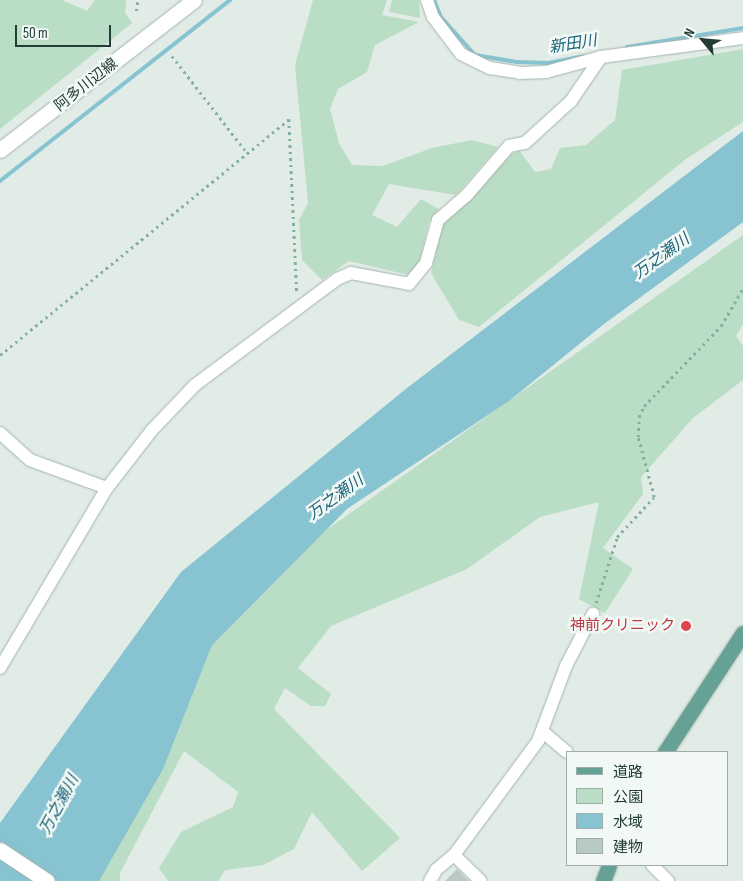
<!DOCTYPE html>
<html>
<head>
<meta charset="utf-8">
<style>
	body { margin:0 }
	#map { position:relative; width:743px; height:881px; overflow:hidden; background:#e1ece7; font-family:"Sofia Sans Condensed","Noto Sans JP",sans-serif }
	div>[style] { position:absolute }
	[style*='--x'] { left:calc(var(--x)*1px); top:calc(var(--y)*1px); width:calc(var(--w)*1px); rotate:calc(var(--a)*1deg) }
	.green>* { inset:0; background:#baddc5 }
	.water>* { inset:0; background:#88c3d1 }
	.stream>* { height:4px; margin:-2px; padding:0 2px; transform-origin:2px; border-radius:2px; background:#88c3d1 }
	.building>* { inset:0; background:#b9c9c4 }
	.path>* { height:2.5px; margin-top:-1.25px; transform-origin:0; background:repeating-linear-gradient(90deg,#81b0a3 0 2.5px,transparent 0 6.5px) }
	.roads { filter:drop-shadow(0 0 1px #a4b4ae) drop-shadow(0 0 1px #a4b4ae) }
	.street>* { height:12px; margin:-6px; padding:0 6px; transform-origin:6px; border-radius:6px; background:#fff }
	.secondary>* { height:15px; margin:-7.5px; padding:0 7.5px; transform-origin:7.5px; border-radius:7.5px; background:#fff }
	.primary>* { height:15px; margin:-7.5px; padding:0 7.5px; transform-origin:7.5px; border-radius:7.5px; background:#65a295 }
	.dots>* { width:14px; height:14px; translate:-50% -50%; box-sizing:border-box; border:2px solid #f2f8f5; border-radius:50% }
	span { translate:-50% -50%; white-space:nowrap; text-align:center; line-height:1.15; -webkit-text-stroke:5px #f2f8f5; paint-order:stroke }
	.street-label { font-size:15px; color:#213d36 }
	.health-label { font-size:15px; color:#be3a42 }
	.right { translate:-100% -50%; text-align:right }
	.water-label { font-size:16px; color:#1b6579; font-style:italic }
	.legend { position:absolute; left:566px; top:751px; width:162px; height:115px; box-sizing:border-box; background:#f2f8f5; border:1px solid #9eada9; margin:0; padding:6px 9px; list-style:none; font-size:15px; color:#213d36 }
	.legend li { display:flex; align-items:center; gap:10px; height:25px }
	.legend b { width:25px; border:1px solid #9eada9 }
	.north { position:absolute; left:678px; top:15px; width:50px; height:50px; -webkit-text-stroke:4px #f2f8f5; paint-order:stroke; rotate:298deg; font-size:14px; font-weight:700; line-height:20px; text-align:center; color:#213d36 }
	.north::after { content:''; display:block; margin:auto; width:18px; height:22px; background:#213d36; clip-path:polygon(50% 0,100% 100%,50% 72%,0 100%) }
	.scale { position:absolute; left:15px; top:25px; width:96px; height:22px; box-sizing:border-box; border:2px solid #213d36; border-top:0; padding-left:6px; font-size:15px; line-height:18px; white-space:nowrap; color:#213d36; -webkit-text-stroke:4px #f2f8f5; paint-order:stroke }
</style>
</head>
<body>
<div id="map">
	<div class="green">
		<div style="clip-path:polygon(0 0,62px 0,87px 11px,95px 0,126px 0,125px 13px,132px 23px,0 129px)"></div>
		<div style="clip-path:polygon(313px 0,387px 0,382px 15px,419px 22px,375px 45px,367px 72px,338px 89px,330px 109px,339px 143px,352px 165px,383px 166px,432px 148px,472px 140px,498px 147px,456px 195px,389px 184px,372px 215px,397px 227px,421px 199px,439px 209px,429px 221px,419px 263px,409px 275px,349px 261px,322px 280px,302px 260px,299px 220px,308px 203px,295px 65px)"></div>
		<div style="clip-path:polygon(392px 0,419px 0,420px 18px,389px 12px)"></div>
		<div style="clip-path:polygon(743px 49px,743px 122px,686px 159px,479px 327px,459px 320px,431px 273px,443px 224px,511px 155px,519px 150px,535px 172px,551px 169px,560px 148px,586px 145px,615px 120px,622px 70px)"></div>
		<div style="clip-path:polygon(743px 235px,743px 324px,736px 336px,743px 346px,743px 380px,693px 418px,641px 477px,643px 494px,603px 548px,633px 569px,605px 613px,579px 599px,599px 502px,540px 517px,467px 569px,331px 626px,298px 668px,331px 694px,325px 706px,311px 706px,285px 688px,274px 709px,400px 838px,362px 871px,312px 812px,294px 849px,263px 865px,225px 870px,218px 881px,168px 881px,159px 868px,181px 832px,233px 807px,238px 792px,184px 751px,120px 873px,120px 881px,50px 881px,198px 621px)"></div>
	</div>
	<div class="water">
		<div style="clip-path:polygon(743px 131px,743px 222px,604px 324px,509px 401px,347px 509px,212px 645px,163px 769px,99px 881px,0 881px,0 823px,181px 572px,407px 388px)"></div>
	</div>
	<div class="stream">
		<div style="--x:434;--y:0;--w:18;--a:68"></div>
		<div style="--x:441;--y:17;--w:51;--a:48.2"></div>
		<div style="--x:475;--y:55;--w:43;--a:9.5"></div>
		<div style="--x:517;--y:62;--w:31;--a:2"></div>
		<div style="--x:548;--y:63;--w:36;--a:-11"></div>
		<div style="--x:627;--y:47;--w:118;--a:-9.3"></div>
		<div style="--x:0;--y:181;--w:293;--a:-38.2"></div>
	</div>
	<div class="building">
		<div style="clip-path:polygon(457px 869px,469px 881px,445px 881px)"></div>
	</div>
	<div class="path">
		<div style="--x:136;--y:11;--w:11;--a:-80"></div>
		<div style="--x:172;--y:56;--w:124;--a:52.2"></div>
		<div style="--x:0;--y:355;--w:373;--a:-39.2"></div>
		<div style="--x:289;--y:119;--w:175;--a:87.4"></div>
		<div style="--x:596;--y:603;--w:69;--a:-72.3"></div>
		<div style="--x:617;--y:537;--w:54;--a:-47.2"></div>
		<div style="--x:654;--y:497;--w:62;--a:-104.9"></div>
		<div style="--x:638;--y:437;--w:20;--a:-87"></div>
		<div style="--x:639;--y:417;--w:12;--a:-66"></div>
		<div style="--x:644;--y:406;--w:111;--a:-46.1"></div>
		<div style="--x:721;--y:326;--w:44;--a:-59.9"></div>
	</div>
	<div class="roads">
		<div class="street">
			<div style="--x:427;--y:0;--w:18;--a:71"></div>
			<div style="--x:433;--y:17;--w:46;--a:52.9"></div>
			<div style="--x:461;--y:54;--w:32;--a:26"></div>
			<div style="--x:490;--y:68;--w:30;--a:9"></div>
			<div style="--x:520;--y:73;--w:26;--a:-2"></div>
			<div style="--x:546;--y:72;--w:57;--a:-15.3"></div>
			<div style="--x:601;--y:57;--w:143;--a:-7.6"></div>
			<div style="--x:0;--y:433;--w:40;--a:42"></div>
			<div style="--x:30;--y:460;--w:82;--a:20"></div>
			<div style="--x:0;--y:668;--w:209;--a:-59.3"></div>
			<div style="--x:107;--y:488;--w:73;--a:-52.2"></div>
			<div style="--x:152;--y:430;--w:62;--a:-46.3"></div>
			<div style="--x:195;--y:385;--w:177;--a:-36.7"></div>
			<div style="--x:337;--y:279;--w:15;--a:-23"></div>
			<div style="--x:351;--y:273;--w:59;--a:10.7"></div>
			<div style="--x:409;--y:284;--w:27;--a:-51"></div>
			<div style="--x:426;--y:263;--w:45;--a:-74.4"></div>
			<div style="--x:438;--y:220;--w:37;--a:-41"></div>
			<div style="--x:466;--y:196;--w:66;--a:-49.3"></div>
			<div style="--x:509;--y:146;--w:16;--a:-11"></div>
			<div style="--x:525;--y:143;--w:62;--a:-42.4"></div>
			<div style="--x:571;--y:101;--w:53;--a:-55.7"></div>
			<div style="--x:543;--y:732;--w:31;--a:40"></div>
			<div style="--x:454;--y:855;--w:37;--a:44"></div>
			<div style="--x:652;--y:865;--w:23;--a:45"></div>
			<div style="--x:430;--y:881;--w:13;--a:-61"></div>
			<div style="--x:436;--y:870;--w:23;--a:-40"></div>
			<div style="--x:454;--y:855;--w:142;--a:-53.6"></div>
			<div style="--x:538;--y:741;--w:80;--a:-69.5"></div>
			<div style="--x:566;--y:666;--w:59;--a:-62.6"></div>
		</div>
		<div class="secondary">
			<div style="--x:0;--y:150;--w:245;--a:-37.7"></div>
			<div style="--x:0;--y:850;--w:56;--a:33.4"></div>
		</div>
		<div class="primary">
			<div style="--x:665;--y:752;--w:142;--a:-56.8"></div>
			<div style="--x:603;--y:881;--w:17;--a:-69"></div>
		</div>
	</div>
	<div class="dots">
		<div style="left:686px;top:626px;background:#e0444e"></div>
	</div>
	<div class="street-label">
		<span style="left:86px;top:85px;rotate:-38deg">阿多川辺線</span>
	</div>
	<div class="health-label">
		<span class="right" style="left:675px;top:626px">神前クリニック</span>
	</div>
	<div class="water-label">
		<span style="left:573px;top:45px;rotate:-9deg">新田川</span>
		<span style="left:662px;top:257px;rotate:-36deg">万之瀬川</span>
		<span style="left:336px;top:498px;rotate:-36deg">万之瀬川</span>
		<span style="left:60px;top:805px;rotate:-62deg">万之瀬川</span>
	</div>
	<ul class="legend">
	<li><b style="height:6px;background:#65a295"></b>道路</li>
	<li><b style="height:14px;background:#baddc5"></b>公園</li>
	<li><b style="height:14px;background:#88c3d1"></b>水域</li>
	<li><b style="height:14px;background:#b9c9c4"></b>建物</li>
	</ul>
	<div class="north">N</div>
	<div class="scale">50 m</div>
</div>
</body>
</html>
